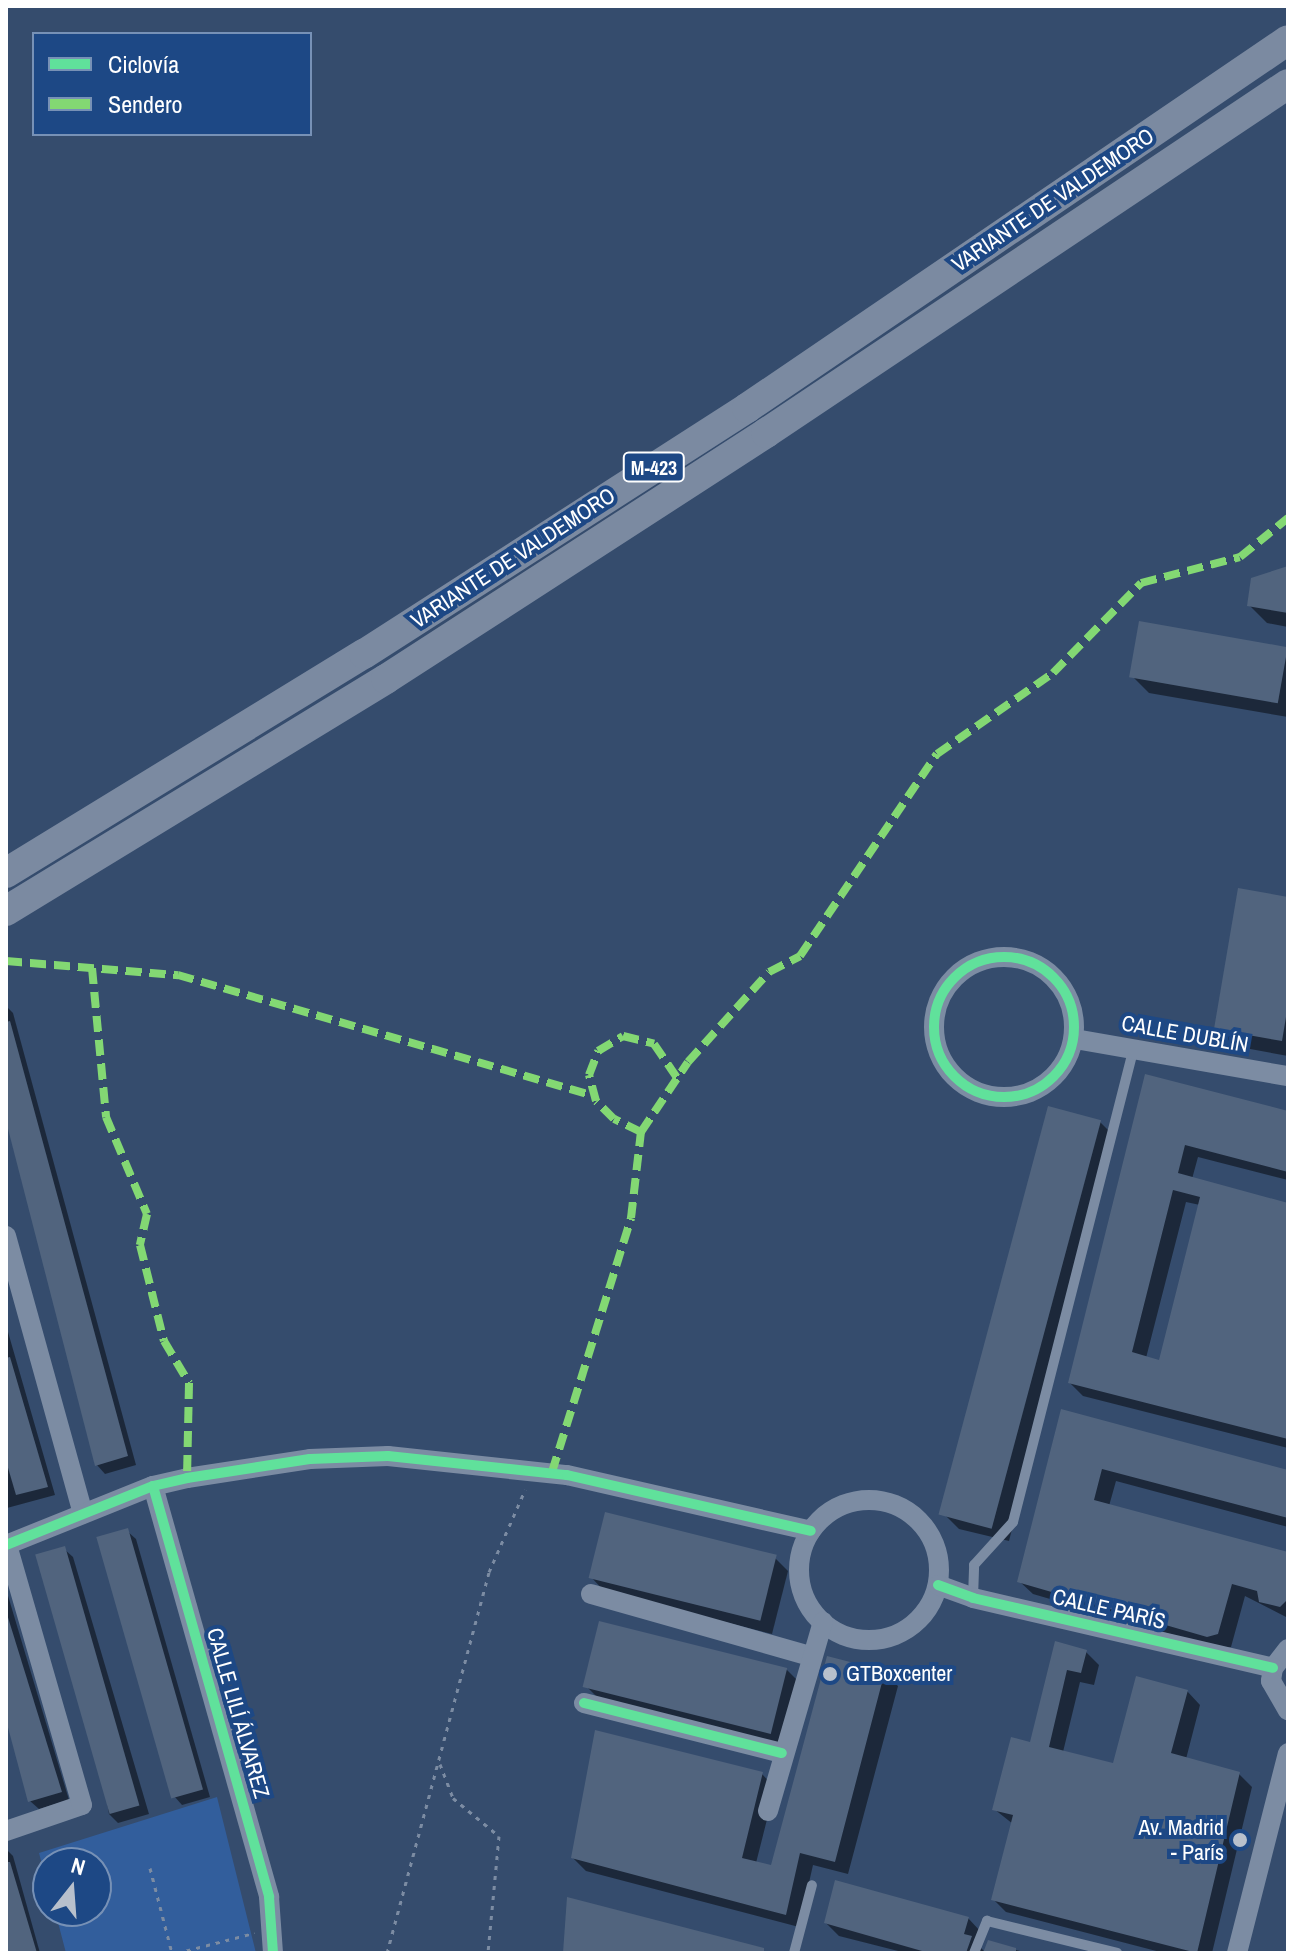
<!DOCTYPE html>
<html>
<head>
<meta charset="utf-8">
<style>
	body { margin:0 }
	#map { position:relative; width:1294px; height:1959px; overflow:hidden; background:#354c6d; font-family:"Archivo Narrow",sans-serif }
	div>[style] { position:absolute }
	[style*='--x'] { left:calc(var(--x)*1px); top:calc(var(--y)*1px); width:calc(var(--w)*1px); rotate:calc(var(--a)*1deg) }
	.green>* { inset:0; background:#325e9c }
	.shadow>* { inset:0; background:#0007 }
	.building>* { inset:0; background:#51647e; transform-origin:0 0 }
	.path>* { height:3px; margin-top:-1.5px; transform-origin:0; background:repeating-linear-gradient(90deg,#7c8ca3 0 4px,transparent 0 10px) }
	.service>* { height:10px; margin:-5px; padding:0 5px; transform-origin:5px; border-radius:5px; background:#7c8ca3 }
	.minor>* { height:20px; margin:-10px; padding:0 10px; transform-origin:10px; border-radius:10px; background:#7c8ca3 }
	.minor>.ring { margin:-10px; padding:0; box-sizing:content-box; background:none; border:20px solid #7c8ca3; border-radius:50% }
	.primary>* { height:30px; margin:-15px; padding:0 15px; transform-origin:15px; border-radius:15px; background:#7b8aa1 }
	.quiet>* { height:8px; margin-top:-4px; transform-origin:0; background:repeating-linear-gradient(90deg,#83d873 0 16px,transparent 0 24px) }
	.cycleway>* { height:10px; margin:-5px; padding:0 5px; transform-origin:5px; border-radius:5px; background:#60e19b }
	.cycleway>.ring { margin:-5px; padding:0; box-sizing:content-box; background:none; border:10px solid #60e19b; border-radius:50% }
	.dots>* { width:22px; height:22px; translate:-50% -50%; box-sizing:border-box; border:4px solid #1d4885; border-radius:50% }
	span { translate:-50% -50%; white-space:nowrap; text-align:center; line-height:1.15; -webkit-text-stroke:8px #1d4885; paint-order:stroke }
	.shield-label span { padding:2px 6px; background:#1d4885; border:2px solid; border-radius:6px; -webkit-text-stroke-width:0 }
	.shield-label { font-size:20px; color:#fff; font-weight:700 }
	.street-label { font-size:22px; color:#fff }
	.poi-label { font-size:22px; color:#fff }
	.left { translate:0 -50%; text-align:left }
	.right { translate:-100% -50%; text-align:right }
	.frame { position:absolute; inset:0; border:8px solid #fff; pointer-events:none }
	.legend { position:absolute; left:32px; top:32px; width:280px; height:104px; box-sizing:border-box; background:#1d4885; border:2px solid #7791b6; margin:0; padding:10px 14px; list-style:none; font-size:24px; color:#fff }
	.legend li { display:flex; align-items:center; gap:16px; height:40px }
	.legend b { width:40px; border:2px solid #7791b6 }
	.north { position:absolute; left:32px; top:1847px; width:80px; height:80px; box-sizing:border-box; background:#1d4885; border:2px solid #7791b6; border-radius:50%; rotate:17deg; font-size:22px; font-weight:700; line-height:32px; text-align:center; color:#fff }
	.north::after { content:''; display:block; margin:auto; width:28px; height:36px; background:#b8c0cc; clip-path:polygon(50% 0,100% 100%,50% 72%,0 100%) }
</style>
</head>
<body>
<div id="map">
	<div class="green">
		<div style="clip-path:polygon(217px 1797px,256px 1953px,66px 1953px,55px 1911px,96px 1911px,96px 1863px,48px 1863px,48px 1887px,39px 1853px)"></div>
	</div>
	<div class="shadow">
		<div style="clip-path:polygon(1288px 568px,1288px 627px,1267px 623px,1249px 605px)"></div>
		<div style="clip-path:polygon(1288px 648px,1288px 717px,1149px 693px,1132px 676px)"></div>
		<div style="clip-path:polygon(1288px 899px,1288px 1056px,1234px 1046px,1216px 1028px)"></div>
		<div style="clip-path:polygon(6px 1006px,13px 1013px,136px 1465px,105px 1474px,97px 1465px,6px 1101px)"></div>
		<div style="clip-path:polygon(evenodd,1146px 1077px,1288px 1114px,1288px 1180px,1198px 1157px,1192px 1179px,1288px 1205px,1288px 1448px,1083px 1396px,1070px 1383px,1146px 1077px,1186px 1202px,1200px 1205px,1160px 1362px,1146px 1358px,1186px 1202px)"></div>
		<div style="clip-path:polygon(1100px 1122px,1113px 1135px,1009px 1541px,959px 1529px,945px 1515px)"></div>
		<div style="clip-path:polygon(6px 1325px,55px 1495px,7px 1508px,6px 1517px)"></div>
		<div style="clip-path:polygon(1063px 1411px,1288px 1472px,1288px 1527px,1116px 1481px,1109px 1506px,1288px 1554px,1288px 1618px,1245px 1596px,1231px 1647px,1221px 1649px,1033px 1594px,1019px 1581px)"></div>
		<div style="clip-path:polygon(127px 1531px,136px 1539px,210px 1797px,182px 1805px,174px 1796px)"></div>
		<div style="clip-path:polygon(64px 1549px,73px 1557px,149px 1814px,118px 1823px,109px 1814px)"></div>
		<div style="clip-path:polygon(775px 1558px,788px 1571px,772px 1634px,604px 1591px,591px 1577px)"></div>
		<div style="clip-path:polygon(6px 1589px,69px 1800px,39px 1809px,30px 1801px,6px 1713px)"></div>
		<div style="clip-path:polygon(1056px 1643px,1086px 1652px,1099px 1665px,1094px 1685px,1080px 1682px,1063px 1752px,1114px 1765px,1187px 1691px,1200px 1705px,1186px 1759px,1239px 1774px,1252px 1787px,1212px 1953px,1164px 1953px,1006px 1912px,993px 1899px,1013px 1824px,994px 1809px,1032px 1744px)"></div>
		<div style="clip-path:polygon(786px 1669px,800px 1683px,784px 1749px,601px 1701px,588px 1688px)"></div>
		<div style="clip-path:polygon(884px 1673px,898px 1686px,848px 1874px,813px 1865px,799px 1927px,586px 1871px,573px 1858px,762px 1774px,775px 1788px,756px 1863px,773px 1867px)"></div>
		<div style="clip-path:polygon(6px 1849px,13px 1856px,40px 1953px,6px 1953px)"></div>
		<div style="clip-path:polygon(968px 1918px,981px 1932px,978px 1945px,985px 1952px,989px 1943px,1028px 1953px,906px 1953px,839px 1936px,826px 1923px)"></div>
	</div>
	<div class="building">
		<div style="clip-path:polygon(1288px 566px,1288px 613px,1247px 606px,1251px 578px)"></div>
		<div style="left:1139px;top:621px;width:151px;height:57px;rotate:10deg"></div>
		<div style="clip-path:polygon(1238px 888px,1288px 897px,1288px 1005px,1282px 1041px,1214px 1029px)"></div>
		<div style="clip-path:polygon(10px 1021px,128px 1456px,95px 1466px,6px 1121px,6px 1022px)"></div>
		<div style="clip-path:polygon(evenodd,1145px 1074px,1288px 1111px,1288px 1172px,1185px 1145px,1178px 1173px,1288px 1203px,1288px 1439px,1068px 1383px,1145px 1074px,1173px 1190px,1200px 1197px,1159px 1360px,1132px 1352px,1173px 1190px)"></div>
		<div style="left:1048px;top:1106px;width:55px;height:423px;rotate:15deg"></div>
		<div style="clip-path:polygon(10px 1357px,48px 1487px,16px 1495px,6px 1461px,6px 1358px)"></div>
		<div style="clip-path:polygon(1061px 1409px,1288px 1470px,1288px 1518px,1102px 1469px,1094px 1500px,1288px 1552px,1287px 1600px,1280px 1607px,1259px 1602px,1257px 1591px,1232px 1584px,1218px 1634px,1207px 1637px,1017px 1582px)"></div>
		<div style="left:605px;top:1512px;width:177px;height:68px;rotate:14deg"></div>
		<div style="left:128px;top:1528px;width:272px;height:33px;rotate:74deg"></div>
		<div style="left:65px;top:1546px;width:270px;height:31px;rotate:74deg"></div>
		<div style="clip-path:polygon(6px 1611px,62px 1792px,28px 1802px,6px 1720px)"></div>
		<div style="left:599px;top:1621px;width:194px;height:68px;rotate:14deg"></div>
		<div style="clip-path:polygon(1055px 1641px,1087px 1650px,1081px 1673px,1067px 1670px,1049px 1747px,1113px 1763px,1136px 1676px,1188px 1690px,1171px 1753px,1240px 1772px,1197px 1953px,991px 1900px,1013px 1815px,992px 1810px,1011px 1737px,1030px 1742px)"></div>
		<div style="clip-path:polygon(827px 1656px,885px 1671px,835px 1862px,800px 1853px,786px 1915px,571px 1858px,595px 1730px,763px 1772px,742px 1858px,771px 1865px)"></div>
		<div style="clip-path:polygon(6px 1862px,10px 1862px,37px 1953px,6px 1953px)"></div>
		<div style="clip-path:polygon(835px 1880px,969px 1917px,964px 1934px,972px 1936px,966px 1953px,929px 1953px,824px 1923px)"></div>
		<div style="clip-path:polygon(567px 1897px,764px 1948px,764px 1953px,563px 1953px)"></div>
		<div style="clip-path:polygon(988px 1940px,1016px 1948px,1016px 1953px,983px 1953px)"></div>
	</div>
	<div class="path">
		<div style="--x:440;--y:1764;--w:36;--a:69"></div>
		<div style="--x:453;--y:1798;--w:60;--a:39.6"></div>
		<div style="--x:499;--y:1836;--w:118;--a:95.4"></div>
		<div style="--x:150;--y:1868;--w:88;--a:75.5"></div>
		<div style="--x:177;--y:1953;--w:80;--a:-14.6"></div>
		<div style="--x:387;--y:1953;--w:394;--a:-75"></div>
		<div style="--x:489;--y:1572;--w:90;--a:-66.3"></div>
	</div>
	<div class="service">
		<div style="--x:973;--y:1598;--w:33;--a:-88"></div>
		<div style="--x:974;--y:1565;--w:58;--a:-47.8"></div>
		<div style="--x:1013;--y:1522;--w:487;--a:-75.7"></div>
		<div style="--x:794;--y:1953;--w:70;--a:-75.2"></div>
		<div style="--x:974;--y:1953;--w:35;--a:-68"></div>
		<div style="--x:987;--y:1921;--w:134;--a:13.8"></div>
	</div>
	<div class="minor">
		<div class="ring" style="left:934px;top:957px;width:120px;height:120px"></div>
		<div style="--x:1075;--y:1039;--w:216;--a:9.9"></div>
		<div style="--x:6;--y:1236;--w:288;--a:74.5"></div>
		<div style="--x:153;--y:1486;--w:427;--a:74.2"></div>
		<div style="--x:269;--y:1897;--w:56;--a:85.9"></div>
		<div class="ring" style="left:799px;top:1500px;width:120px;height:120px"></div>
		<div style="--x:6;--y:1545;--w:158;--a:-21.9"></div>
		<div style="--x:153;--y:1486;--w:35;--a:-13"></div>
		<div style="--x:187;--y:1478;--w:124;--a:-8.8"></div>
		<div style="--x:310;--y:1459;--w:78;--a:-2.2"></div>
		<div style="--x:388;--y:1456;--w:180;--a:6.1"></div>
		<div style="--x:567;--y:1475;--w:250;--a:12.9"></div>
		<div style="--x:938;--y:1585;--w:37;--a:20"></div>
		<div style="--x:973;--y:1598;--w:308;--a:13.1"></div>
		<div style="--x:591;--y:1594;--w:228;--a:15.8"></div>
		<div style="--x:1288;--y:1649;--w:24;--a:128"></div>
		<div style="--x:1273;--y:1668;--w:13;--a:99"></div>
		<div style="--x:1271;--y:1681;--w:34;--a:60"></div>
		<div style="--x:584;--y:1703;--w:204;--a:14.2"></div>
		<div style="--x:768;--y:1811;--w:197;--a:-73.8"></div>
		<div style="--x:6;--y:1831;--w:80;--a:-18.9"></div>
		<div style="--x:82;--y:1805;--w:271;--a:-106.1"></div>
		<div style="--x:1237;--y:1953;--w:206;--a:-75.7"></div>
	</div>
	<div class="primary">
		<div style="--x:6;--y:873;--w:420;--a:-31.5"></div>
		<div style="--x:364;--y:654;--w:455;--a:-32.7"></div>
		<div style="--x:747;--y:408;--w:654;--a:-34.22"></div>
		<div style="--x:6;--y:911;--w:445;--a:-31.4"></div>
		<div style="--x:386;--y:679;--w:453;--a:-32.9"></div>
		<div style="--x:766;--y:433;--w:628;--a:-33.77"></div>
	</div>
	<div class="quiet">
		<div style="--x:6;--y:961;--w:173;--a:4.7"></div>
		<div style="--x:178;--y:975;--w:433;--a:16.2"></div>
		<div style="--x:92;--y:968;--w:150;--a:84.6"></div>
		<div style="--x:106;--y:1117;--w:105;--a:67.1"></div>
		<div style="--x:147;--y:1214;--w:32;--a:103"></div>
		<div style="--x:140;--y:1245;--w:99;--a:76"></div>
		<div style="--x:164;--y:1341;--w:49;--a:59.2"></div>
		<div style="--x:189;--y:1383;--w:95;--a:91.2"></div>
		<div style="--x:641;--y:1132;--w:30;--a:-154"></div>
		<div style="--x:614;--y:1119;--w:25;--a:-135"></div>
		<div style="--x:596;--y:1101;--w:27;--a:-105"></div>
		<div style="--x:589;--y:1075;--w:26;--a:-69"></div>
		<div style="--x:598;--y:1051;--w:29;--a:-31"></div>
		<div style="--x:623;--y:1036;--w:32;--a:14"></div>
		<div style="--x:654;--y:1044;--w:42;--a:55.6"></div>
		<div style="--x:552;--y:1472;--w:266;--a:-72.7"></div>
		<div style="--x:631;--y:1218;--w:87;--a:-83.4"></div>
		<div style="--x:641;--y:1132;--w:84;--a:-56.1"></div>
		<div style="--x:688;--y:1062;--w:121;--a:-48"></div>
		<div style="--x:769;--y:972;--w:35;--a:-27"></div>
		<div style="--x:800;--y:956;--w:244;--a:-55.9"></div>
		<div style="--x:937;--y:754;--w:141;--a:-34.9"></div>
		<div style="--x:1053;--y:673;--w:126;--a:-45.6"></div>
		<div style="--x:1141;--y:583;--w:102;--a:-14.7"></div>
		<div style="--x:1240;--y:557;--w:62;--a:-39.1"></div>
	</div>
	<div class="cycleway">
		<div class="ring" style="left:934px;top:957px;width:130px;height:130px"></div>
		<div style="--x:153;--y:1486;--w:427;--a:74.2"></div>
		<div style="--x:269;--y:1897;--w:56;--a:85.9"></div>
		<div style="--x:6;--y:1545;--w:158;--a:-21.9"></div>
		<div style="--x:153;--y:1486;--w:35;--a:-13"></div>
		<div style="--x:187;--y:1478;--w:124;--a:-8.8"></div>
		<div style="--x:310;--y:1459;--w:78;--a:-2.2"></div>
		<div style="--x:388;--y:1456;--w:180;--a:6.1"></div>
		<div style="--x:567;--y:1475;--w:250;--a:12.9"></div>
		<div style="--x:938;--y:1585;--w:37;--a:20"></div>
		<div style="--x:973;--y:1598;--w:308;--a:13.1"></div>
		<div style="--x:584;--y:1703;--w:204;--a:14.2"></div>
	</div>
	<div class="dots">
		<div style="left:830px;top:1674px;background:#b8c0cc"></div>
		<div style="left:1240px;top:1840px;background:#b8c0cc"></div>
	</div>
	<div class="shield-label">
		<span style="left:654px;top:467px">M-423</span>
	</div>
	<div class="street-label">
		<span style="left:1053px;top:200px;rotate:-34deg">VARIANTE DE VALDEMORO</span>
		<span style="left:513px;top:558px;rotate:-33deg">VARIANTE DE VALDEMORO</span>
		<span style="left:1185px;top:1034px;rotate:10deg">CALLE DUBLÍN</span>
		<span style="left:1109px;top:1609px;rotate:13deg">CALLE PARÍS</span>
		<span style="left:238px;top:1713px;rotate:74deg">CALLE LILÍ ÁLVAREZ</span>
	</div>
	<div class="poi-label">
		<span class="left" style="left:846px;top:1674px">GTBoxcenter</span>
		<span class="right" style="left:1224px;top:1840px">Av. Madrid<br>- París</span>
	</div>
	<div class="frame"></div>
	<ul class="legend">
	<li><b style="height:10px;background:#60e19b"></b>Ciclovía</li>
	<li><b style="height:10px;background:#83d873"></b>Sendero</li>
	</ul>
	<div class="north">N</div>
</div>
</body>
</html>
